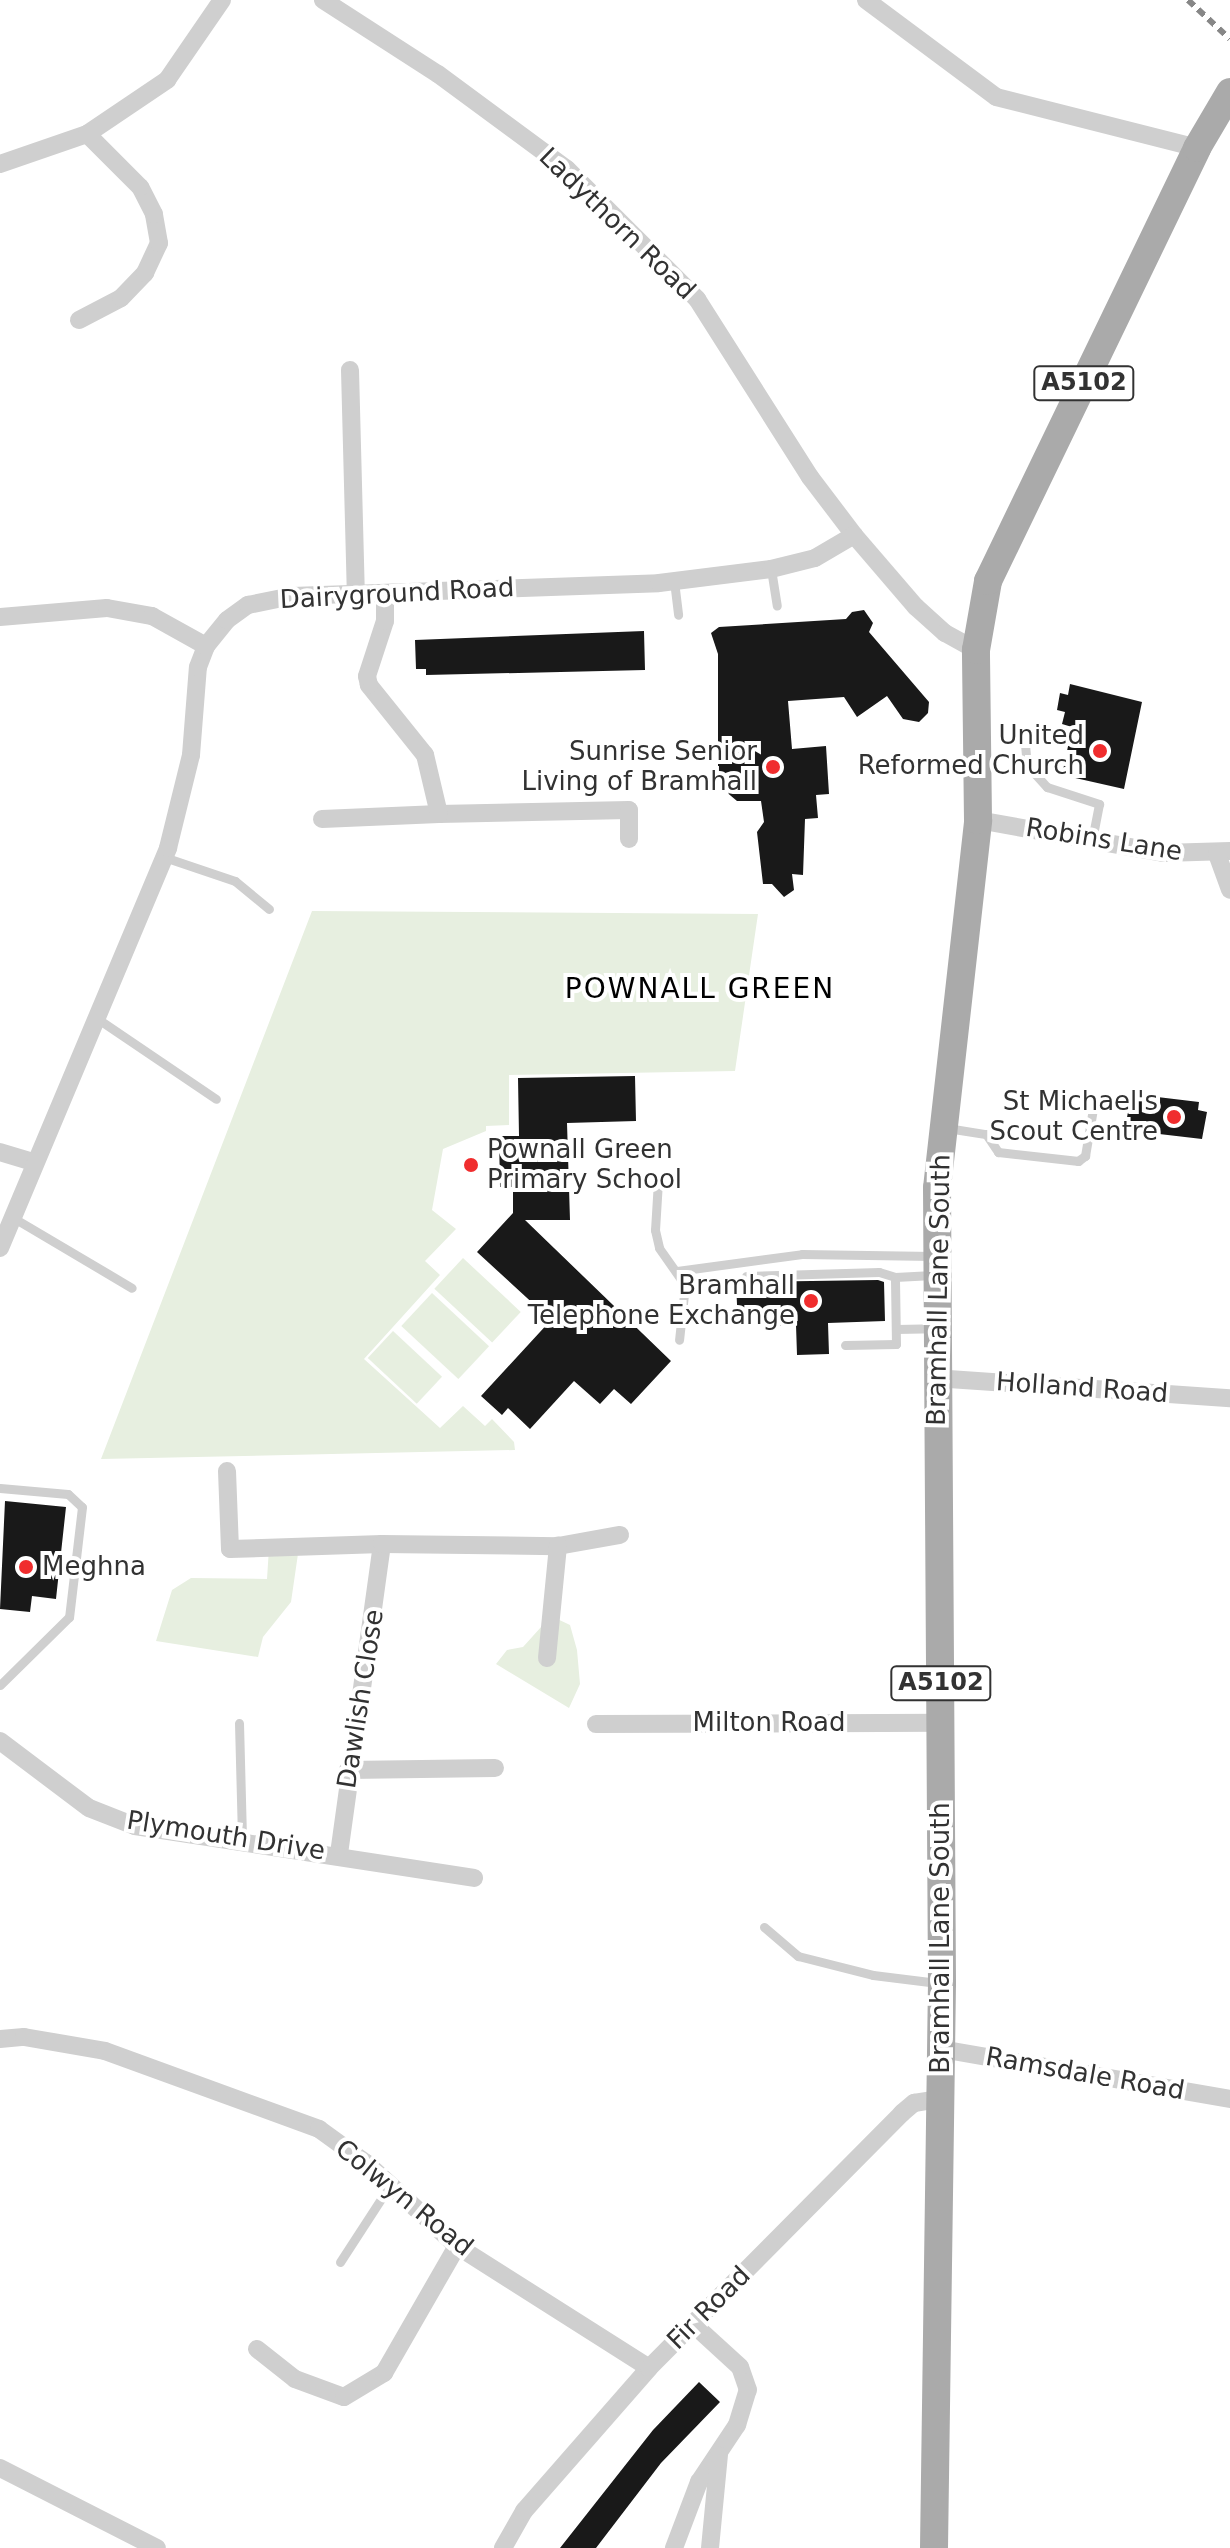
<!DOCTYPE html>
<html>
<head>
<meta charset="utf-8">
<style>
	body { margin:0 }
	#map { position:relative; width:1230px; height:2548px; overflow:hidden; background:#fff; font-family:"DejaVu Sans",sans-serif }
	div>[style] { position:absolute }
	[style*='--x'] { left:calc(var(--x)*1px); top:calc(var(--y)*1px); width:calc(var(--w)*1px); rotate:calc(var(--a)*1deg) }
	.green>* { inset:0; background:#e7efe0; transform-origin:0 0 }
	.building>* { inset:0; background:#191919 }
	.lane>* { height:9px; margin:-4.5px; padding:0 4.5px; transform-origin:4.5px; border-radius:4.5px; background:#cfcfcf }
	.street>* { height:18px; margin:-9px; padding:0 9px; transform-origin:9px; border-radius:9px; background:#cfcfcf }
	.primary>* { height:28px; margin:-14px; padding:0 14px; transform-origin:14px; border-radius:14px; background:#aaa }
	.rail>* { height:6px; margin-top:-3px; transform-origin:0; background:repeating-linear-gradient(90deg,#878787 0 8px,transparent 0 14px) }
	.dots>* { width:22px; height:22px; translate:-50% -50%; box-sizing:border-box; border:4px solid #fff; border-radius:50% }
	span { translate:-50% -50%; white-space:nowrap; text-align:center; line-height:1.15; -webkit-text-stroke:8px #fff; paint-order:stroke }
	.shield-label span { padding:2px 6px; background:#fff; border:2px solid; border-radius:6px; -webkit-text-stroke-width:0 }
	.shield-label { font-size:24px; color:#323232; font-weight:700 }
	.street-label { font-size:26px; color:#323232 }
	.poi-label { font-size:26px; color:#323232 }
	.right { translate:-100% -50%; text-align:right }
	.left { translate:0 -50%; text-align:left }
	.neighbourhood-label { font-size:28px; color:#000; letter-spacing:2px }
</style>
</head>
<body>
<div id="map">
	<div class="green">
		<div style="clip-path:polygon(312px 911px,758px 914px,735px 1071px,509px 1075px,509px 1125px,486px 1126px,486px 1131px,443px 1149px,432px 1210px,456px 1229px,425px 1261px,440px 1275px,364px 1359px,440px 1428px,463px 1406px,485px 1426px,492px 1419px,514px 1442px,515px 1450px,101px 1459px)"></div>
		<div style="left:463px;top:1258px;width:79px;height:42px;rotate:43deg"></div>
		<div style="left:432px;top:1293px;width:78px;height:45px;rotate:43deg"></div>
		<div style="left:393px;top:1331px;width:67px;height:37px;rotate:43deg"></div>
		<div style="clip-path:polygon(299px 1547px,291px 1602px,263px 1637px,258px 1657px,156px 1641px,172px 1590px,191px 1578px,267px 1579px,269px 1548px)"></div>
		<div style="clip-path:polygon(551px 1616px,570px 1625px,577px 1650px,580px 1684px,569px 1708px,496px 1664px,507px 1650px,523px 1647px)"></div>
	</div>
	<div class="building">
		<div style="clip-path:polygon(864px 610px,873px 623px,869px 632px,929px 702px,928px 713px,919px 722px,903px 719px,887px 696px,857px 717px,844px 697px,788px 701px,792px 749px,826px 746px,829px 794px,816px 795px,818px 818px,805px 819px,803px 875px,792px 874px,794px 890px,784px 897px,772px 884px,763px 884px,757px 832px,764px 822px,761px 801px,737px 801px,718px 785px,718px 654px,711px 633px,719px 627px,846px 619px,852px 612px)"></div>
		<div style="clip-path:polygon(644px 631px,645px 670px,426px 675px,426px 669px,416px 669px,415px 640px)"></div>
		<div style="clip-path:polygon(1070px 684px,1142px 702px,1124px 789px,1062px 775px,1072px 727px,1062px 724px,1065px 712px,1057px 710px,1060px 693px,1068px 695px)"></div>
		<div style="clip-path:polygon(635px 1076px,636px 1121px,567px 1123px,570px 1220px,525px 1220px,671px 1361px,631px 1404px,614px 1389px,600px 1404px,574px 1381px,530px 1429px,508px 1408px,502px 1415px,481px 1396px,551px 1320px,477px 1252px,513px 1213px,513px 1187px,500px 1187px,499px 1136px,519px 1136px,518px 1078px)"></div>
		<div style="clip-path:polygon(1149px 1096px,1199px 1102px,1198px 1110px,1207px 1112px,1202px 1139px,1125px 1130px,1130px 1099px,1148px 1102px)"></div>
		<div style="clip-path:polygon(878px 1280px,884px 1282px,885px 1321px,828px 1323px,829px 1354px,797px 1355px,796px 1325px,738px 1327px,736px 1282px)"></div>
		<div style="clip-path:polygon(5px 1501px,66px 1507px,56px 1599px,32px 1596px,30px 1612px,0 1609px)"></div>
		<div style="clip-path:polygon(699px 2382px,720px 2402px,661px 2463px,596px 2548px,560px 2548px,653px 2430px)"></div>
	</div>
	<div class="lane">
		<div style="--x:771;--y:569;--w:37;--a:81"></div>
		<div style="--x:674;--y:581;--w:34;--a:83"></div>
		<div style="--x:1025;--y:744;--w:21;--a:85"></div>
		<div style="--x:1027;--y:765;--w:30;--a:48"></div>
		<div style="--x:1047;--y:787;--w:55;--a:18.1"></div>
		<div style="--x:1099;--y:804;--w:38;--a:101"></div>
		<div style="--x:164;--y:857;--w:75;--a:18.7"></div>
		<div style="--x:235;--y:881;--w:44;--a:39.5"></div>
		<div style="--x:95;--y:1017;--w:146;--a:34.1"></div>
		<div style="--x:947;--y:1128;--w:39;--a:9"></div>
		<div style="--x:986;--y:1134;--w:22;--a:56"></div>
		<div style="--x:998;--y:1152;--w:81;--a:6.4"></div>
		<div style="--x:1078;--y:1161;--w:9;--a:-36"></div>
		<div style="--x:1085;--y:1156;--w:60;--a:-80.4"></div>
		<div style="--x:658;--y:1181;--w:49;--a:93.5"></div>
		<div style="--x:655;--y:1230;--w:18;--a:77"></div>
		<div style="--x:659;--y:1248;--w:45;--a:54.9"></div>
		<div style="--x:685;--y:1285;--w:55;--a:96.2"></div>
		<div style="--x:12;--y:1217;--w:139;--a:30.6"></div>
		<div style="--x:677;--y:1271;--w:126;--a:-7.7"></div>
		<div style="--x:802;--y:1254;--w:131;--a:0.9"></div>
		<div style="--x:746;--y:1276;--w:133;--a:-1.7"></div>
		<div style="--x:879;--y:1272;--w:17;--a:17"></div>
		<div style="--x:896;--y:1329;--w:39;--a:-1"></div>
		<div style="--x:845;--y:1345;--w:51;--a:-1.1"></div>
		<div style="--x:896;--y:1344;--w:67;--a:-90.9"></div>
		<div style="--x:895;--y:1277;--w:38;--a:-3"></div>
		<div style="--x:0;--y:1488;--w:68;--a:5"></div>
		<div style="--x:68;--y:1494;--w:19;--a:43"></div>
		<div style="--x:82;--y:1507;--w:111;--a:96.7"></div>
		<div style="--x:69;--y:1617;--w:97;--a:135.4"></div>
		<div style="--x:239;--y:1723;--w:117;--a:88.5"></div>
		<div style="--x:764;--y:1927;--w:45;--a:40.5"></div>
		<div style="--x:798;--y:1956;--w:77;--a:14.2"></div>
		<div style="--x:873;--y:1975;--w:65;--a:7"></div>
		<div style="--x:340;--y:2262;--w:92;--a:-57"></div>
	</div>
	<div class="street">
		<div style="--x:323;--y:0;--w:137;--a:32.8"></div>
		<div style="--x:438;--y:74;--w:160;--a:36.4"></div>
		<div style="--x:567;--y:169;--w:184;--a:45"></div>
		<div style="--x:697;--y:299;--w:211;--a:57.6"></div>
		<div style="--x:810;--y:477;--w:73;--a:52.8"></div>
		<div style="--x:854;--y:535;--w:95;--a:49.3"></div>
		<div style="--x:916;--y:607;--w:39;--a:42"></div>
		<div style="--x:945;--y:633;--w:35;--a:29"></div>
		<div style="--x:866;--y:0;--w:162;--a:36.7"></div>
		<div style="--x:996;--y:97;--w:207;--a:14.2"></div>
		<div style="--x:0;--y:164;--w:92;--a:-19"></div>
		<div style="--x:87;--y:134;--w:97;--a:-34"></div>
		<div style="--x:167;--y:80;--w:97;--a:-55.5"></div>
		<div style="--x:79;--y:320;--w:47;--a:-27.6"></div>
		<div style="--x:121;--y:298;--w:35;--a:-46"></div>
		<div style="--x:145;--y:273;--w:33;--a:-65"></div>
		<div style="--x:159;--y:243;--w:29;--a:-100"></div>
		<div style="--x:154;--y:214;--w:30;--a:-117"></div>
		<div style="--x:140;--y:187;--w:75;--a:-135"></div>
		<div style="--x:350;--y:370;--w:222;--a:88.5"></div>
		<div style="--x:0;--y:617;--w:107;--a:-4.8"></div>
		<div style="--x:107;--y:608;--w:46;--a:10.1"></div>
		<div style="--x:152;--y:616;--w:62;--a:29.1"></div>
		<div style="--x:439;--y:814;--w:190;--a:-1.2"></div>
		<div style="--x:629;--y:810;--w:29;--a:90"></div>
		<div style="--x:322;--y:819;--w:117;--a:-2.4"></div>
		<div style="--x:439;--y:814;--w:61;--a:-103.3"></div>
		<div style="--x:425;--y:755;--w:90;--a:-128.7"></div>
		<div style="--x:369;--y:685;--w:9;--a:-103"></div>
		<div style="--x:367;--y:676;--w:58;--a:-71.9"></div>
		<div style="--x:385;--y:621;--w:28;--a:-90"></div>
		<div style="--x:978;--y:820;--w:188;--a:10.1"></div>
		<div style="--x:1163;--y:853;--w:67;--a:-1.7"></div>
		<div style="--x:1217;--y:854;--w:38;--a:70"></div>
		<div style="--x:0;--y:1152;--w:34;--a:17"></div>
		<div style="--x:0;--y:1248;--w:434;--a:-67.2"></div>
		<div style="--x:168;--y:848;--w:96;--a:-76.1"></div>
		<div style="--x:191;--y:755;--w:88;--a:-85.5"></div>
		<div style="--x:198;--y:667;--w:22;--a:-69"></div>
		<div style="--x:206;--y:646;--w:33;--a:-51"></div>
		<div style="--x:227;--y:620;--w:26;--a:-36"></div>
		<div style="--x:248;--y:605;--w:45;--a:-11.6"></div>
		<div style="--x:292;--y:596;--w:367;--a:-2"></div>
		<div style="--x:659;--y:583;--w:113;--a:-7.1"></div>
		<div style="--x:771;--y:569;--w:45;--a:-14"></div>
		<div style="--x:815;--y:558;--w:45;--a:-30.5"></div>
		<div style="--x:934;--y:1378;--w:297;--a:3.9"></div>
		<div style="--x:227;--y:1471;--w:78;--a:87.8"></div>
		<div style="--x:230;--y:1549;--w:152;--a:-1.9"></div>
		<div style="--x:382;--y:1544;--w:313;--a:97.9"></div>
		<div style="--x:382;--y:1544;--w:176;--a:0.7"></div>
		<div style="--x:558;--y:1546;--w:63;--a:-10.1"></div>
		<div style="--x:547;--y:1658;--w:113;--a:-84.4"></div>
		<div style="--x:596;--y:1724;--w:346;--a:-0.2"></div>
		<div style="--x:0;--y:1741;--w:111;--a:37"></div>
		<div style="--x:89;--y:1808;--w:49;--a:21.4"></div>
		<div style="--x:135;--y:1826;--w:343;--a:8.7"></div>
		<div style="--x:348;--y:1770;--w:147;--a:-0.8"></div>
		<div style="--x:0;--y:2039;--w:24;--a:-5"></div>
		<div style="--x:24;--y:2037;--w:82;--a:9.8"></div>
		<div style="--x:105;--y:2051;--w:228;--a:20"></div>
		<div style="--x:319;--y:2129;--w:58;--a:35.9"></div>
		<div style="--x:366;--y:2163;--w:123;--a:42.4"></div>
		<div style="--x:457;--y:2246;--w:227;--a:32.4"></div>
		<div style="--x:941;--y:2049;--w:293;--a:9.8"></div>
		<div style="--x:257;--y:2349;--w:48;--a:38.3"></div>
		<div style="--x:295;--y:2379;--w:52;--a:20.2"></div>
		<div style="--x:344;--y:2397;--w:47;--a:-31"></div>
		<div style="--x:384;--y:2373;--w:146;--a:-60.1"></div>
		<div style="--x:0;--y:2468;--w:176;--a:27"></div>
		<div style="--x:503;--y:2548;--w:43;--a:-60.4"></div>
		<div style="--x:524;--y:2511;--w:190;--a:-48.8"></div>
		<div style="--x:649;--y:2368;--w:359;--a:-45.2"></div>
		<div style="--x:902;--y:2113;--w:16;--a:-40"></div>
		<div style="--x:914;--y:2103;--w:26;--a:-9"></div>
		<div style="--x:674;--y:2548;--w:71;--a:-69.3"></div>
		<div style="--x:699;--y:2482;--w:69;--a:-56.3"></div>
		<div style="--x:737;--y:2425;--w:37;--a:-73"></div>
		<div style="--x:748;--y:2390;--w:24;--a:-109"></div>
		<div style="--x:740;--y:2367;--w:64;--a:-137.5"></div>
		<div style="--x:710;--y:2548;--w:93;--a:-84.5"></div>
	</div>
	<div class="primary">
		<div style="--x:934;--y:2548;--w:565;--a:-89.19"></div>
		<div style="--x:942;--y:1983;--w:795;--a:-90.36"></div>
		<div style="--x:937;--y:1188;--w:370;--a:-83.6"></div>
		<div style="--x:978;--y:820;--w:170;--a:-90.7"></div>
		<div style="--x:976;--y:650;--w:70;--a:-80.1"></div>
		<div style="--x:988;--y:581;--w:481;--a:-64.2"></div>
		<div style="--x:1197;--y:148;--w:65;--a:-59.5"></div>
	</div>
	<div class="rail">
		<div style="--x:1188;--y:0;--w:57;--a:42.9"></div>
	</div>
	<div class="dots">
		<div style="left:1100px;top:751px;background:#f02d2e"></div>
		<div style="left:773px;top:767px;background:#f02d2e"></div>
		<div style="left:1174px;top:1117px;background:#f02d2e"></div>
		<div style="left:471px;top:1165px;background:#f02d2e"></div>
		<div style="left:811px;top:1301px;background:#f02d2e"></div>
		<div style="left:26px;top:1567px;background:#f02d2e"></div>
	</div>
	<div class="shield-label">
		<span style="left:1084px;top:383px">A5102</span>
		<span style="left:941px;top:1683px">A5102</span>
	</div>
	<div class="street-label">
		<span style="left:617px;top:224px;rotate:44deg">Ladythorn Road</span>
		<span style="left:397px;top:594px;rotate:-3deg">Dairyground Road</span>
		<span style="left:1104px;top:840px;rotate:9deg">Robins Lane</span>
		<span style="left:939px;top:1290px;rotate:-89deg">Bramhall Lane South</span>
		<span style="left:1082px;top:1388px;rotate:4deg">Holland Road</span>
		<span style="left:361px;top:1699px;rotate:-81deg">Dawlish Close</span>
		<span style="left:769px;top:1723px">Milton Road</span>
		<span style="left:226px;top:1836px;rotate:9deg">Plymouth Drive</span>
		<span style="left:941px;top:1938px;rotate:-90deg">Bramhall Lane South</span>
		<span style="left:1085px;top:2074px;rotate:10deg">Ramsdale Road</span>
		<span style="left:404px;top:2198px;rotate:39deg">Colwyn Road</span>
		<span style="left:709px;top:2308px;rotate:-45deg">Fir Road</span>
	</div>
	<div class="poi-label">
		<span class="right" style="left:1084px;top:751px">United<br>Reformed Church</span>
		<span class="right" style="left:757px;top:767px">Sunrise Senior<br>Living of Bramhall</span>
		<span class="right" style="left:1158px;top:1117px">St Michael's<br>Scout Centre</span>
		<span class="left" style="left:487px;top:1165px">Pownall Green<br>Primary School</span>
		<span class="right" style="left:795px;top:1301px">Bramhall<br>Telephone Exchange</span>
		<span class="left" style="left:42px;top:1567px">Meghna</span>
	</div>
	<div class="neighbourhood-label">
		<span style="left:700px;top:989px">POWNALL GREEN</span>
	</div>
</div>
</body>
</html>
